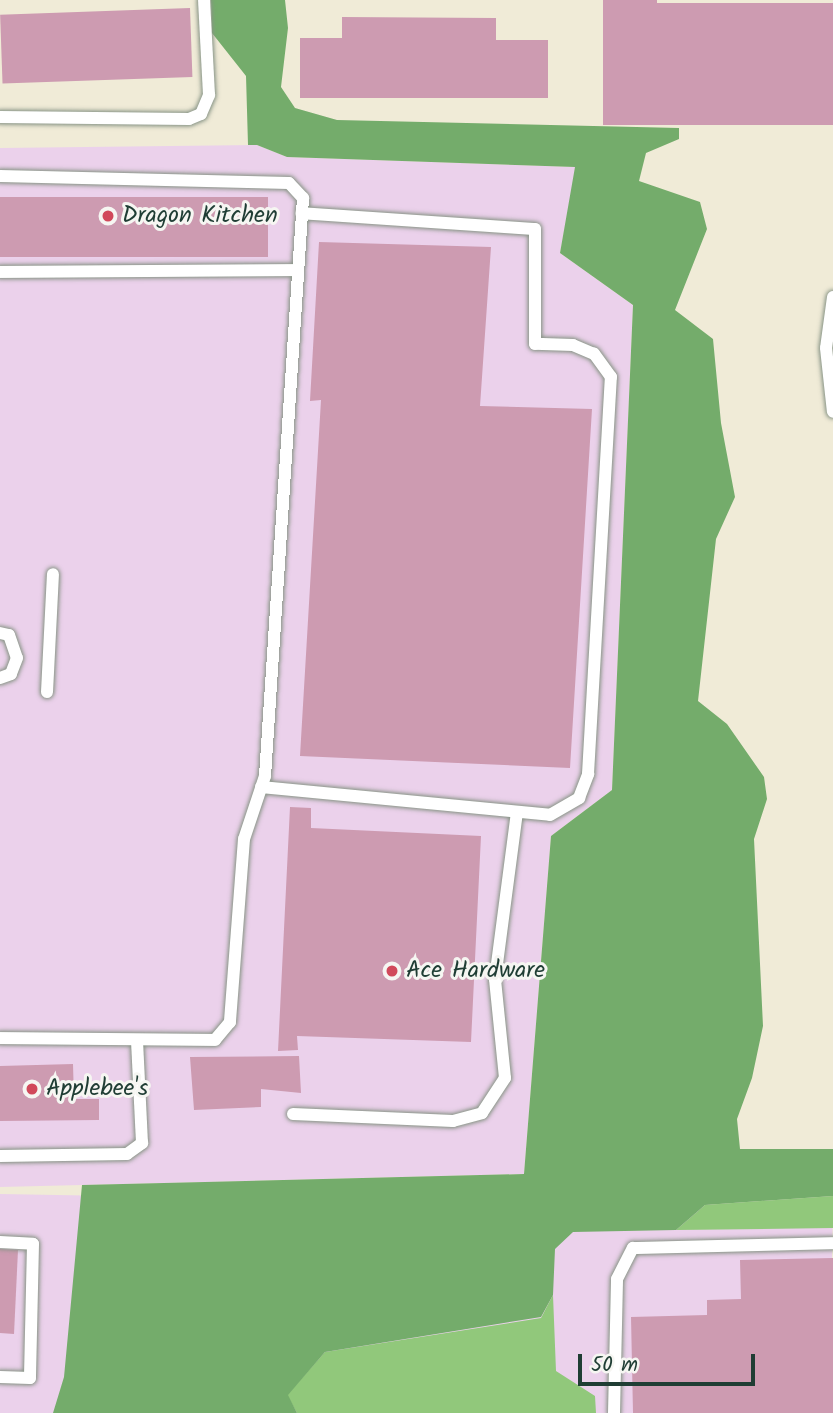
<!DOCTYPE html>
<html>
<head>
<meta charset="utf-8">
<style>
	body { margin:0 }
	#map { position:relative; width:833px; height:1413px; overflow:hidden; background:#f0ebd7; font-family:Kalam,sans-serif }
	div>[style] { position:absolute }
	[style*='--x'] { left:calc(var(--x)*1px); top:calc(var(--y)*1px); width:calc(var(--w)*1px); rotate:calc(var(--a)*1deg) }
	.built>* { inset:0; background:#ebd1eb; transform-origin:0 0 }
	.green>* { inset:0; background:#91c87b }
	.forest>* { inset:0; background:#74ac6b }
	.building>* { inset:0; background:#cd9bb1; transform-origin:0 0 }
	.roads { filter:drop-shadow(0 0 2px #889486) drop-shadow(0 0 2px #889486) }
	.lane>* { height:12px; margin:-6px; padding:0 6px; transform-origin:6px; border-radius:6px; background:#fff }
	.dots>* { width:19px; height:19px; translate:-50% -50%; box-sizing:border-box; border:4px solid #f6f6f2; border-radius:50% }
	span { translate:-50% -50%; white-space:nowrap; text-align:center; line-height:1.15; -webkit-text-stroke:6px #f6f6f2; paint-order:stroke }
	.poi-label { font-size:24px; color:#1f3d34 }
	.left { translate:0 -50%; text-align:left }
	.scale { position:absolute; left:578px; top:1354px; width:177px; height:32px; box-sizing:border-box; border:4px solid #1f3d34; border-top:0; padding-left:9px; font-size:21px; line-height:24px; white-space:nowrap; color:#1f3d34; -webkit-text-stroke:5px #f6f6f2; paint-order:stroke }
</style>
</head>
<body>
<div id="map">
	<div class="built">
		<div style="clip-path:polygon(257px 145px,287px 157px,576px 167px,560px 253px,633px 305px,612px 790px,551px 836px,524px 1174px,0 1187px,0 148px)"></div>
		<div style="left:0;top:1194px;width:833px;height:219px;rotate:1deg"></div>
	</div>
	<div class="green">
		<div style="clip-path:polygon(833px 1196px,833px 1228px,676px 1230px,705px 1205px)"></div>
		<div style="clip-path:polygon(553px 1295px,556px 1371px,595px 1396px,596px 1413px,297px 1413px,287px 1395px,325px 1352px,541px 1318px)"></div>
	</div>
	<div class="forest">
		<div style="clip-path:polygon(211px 0,285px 0,288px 28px,281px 87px,295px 108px,337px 120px,679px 128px,679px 139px,646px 153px,639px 181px,700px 202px,707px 229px,675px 310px,713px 339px,721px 423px,735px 497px,716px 539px,698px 701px,727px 724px,764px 777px,767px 799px,754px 839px,763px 1026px,752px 1078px,737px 1119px,740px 1149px,833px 1149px,833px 1196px,705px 1205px,676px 1230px,573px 1232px,555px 1249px,553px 1295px,541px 1317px,325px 1352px,288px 1395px,297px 1413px,53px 1413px,64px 1377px,82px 1185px,524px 1174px,551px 836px,612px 790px,633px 305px,560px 253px,575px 167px,287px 157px,257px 145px,248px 145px,246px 76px,212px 33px)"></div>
	</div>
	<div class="building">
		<div style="clip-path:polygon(603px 0,657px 0,657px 3px,833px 3px,833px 125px,603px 125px)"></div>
		<div style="left:190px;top:8px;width:69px;height:190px;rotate:88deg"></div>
		<div style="clip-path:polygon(342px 17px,496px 18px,496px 40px,548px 40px,548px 98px,300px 98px,300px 38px,342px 38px)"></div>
		<div style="left:0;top:197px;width:268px;height:60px"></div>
		<div style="clip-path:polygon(319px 242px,491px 247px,480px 406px,592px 409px,570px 768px,300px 756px,321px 400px,310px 401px)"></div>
		<div style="clip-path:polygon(290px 807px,311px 808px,311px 828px,481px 836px,471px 1042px,297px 1036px,298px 1050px,278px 1051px)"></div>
		<div style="clip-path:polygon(299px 1056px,301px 1093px,261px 1089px,261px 1107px,194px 1110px,190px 1057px)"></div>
		<div style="clip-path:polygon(73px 1064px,74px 1099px,99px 1099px,99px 1120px,0 1121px,0 1066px)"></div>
		<div style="clip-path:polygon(0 1249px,18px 1250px,14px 1334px,0 1333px)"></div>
		<div style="clip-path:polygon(833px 1258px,833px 1413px,633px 1413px,631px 1317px,707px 1315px,707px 1300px,741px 1299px,740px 1260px)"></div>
	</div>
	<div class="roads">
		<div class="lane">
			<div style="--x:0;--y:117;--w:189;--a:0.6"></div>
			<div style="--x:189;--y:119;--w:13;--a:-23"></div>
			<div style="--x:201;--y:114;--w:21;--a:-67"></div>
			<div style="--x:209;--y:95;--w:95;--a:-93"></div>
			<div style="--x:0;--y:176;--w:289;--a:1.4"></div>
			<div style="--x:289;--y:183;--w:21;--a:47"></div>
			<div style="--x:303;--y:198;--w:579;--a:93.76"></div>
			<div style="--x:265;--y:776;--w:66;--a:108.4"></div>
			<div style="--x:244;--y:839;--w:184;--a:94.4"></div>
			<div style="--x:230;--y:1022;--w:23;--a:130"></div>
			<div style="--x:215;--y:1040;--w:215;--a:-179.5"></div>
			<div style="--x:0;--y:272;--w:298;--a:-0.4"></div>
			<div style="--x:833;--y:297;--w:51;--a:97.8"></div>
			<div style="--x:826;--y:348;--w:64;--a:83.8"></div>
			<div style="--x:0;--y:633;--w:9;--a:13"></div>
			<div style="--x:9;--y:635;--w:24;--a:71"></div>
			<div style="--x:17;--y:658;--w:17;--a:111"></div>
			<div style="--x:11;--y:674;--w:12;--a:160"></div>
			<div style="--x:47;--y:692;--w:118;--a:-87.1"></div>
			<div style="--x:261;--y:787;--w:290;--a:5.5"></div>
			<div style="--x:550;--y:815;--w:34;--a:-30"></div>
			<div style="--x:579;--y:798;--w:26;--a:-69"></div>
			<div style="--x:588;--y:774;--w:398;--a:-86.7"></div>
			<div style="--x:611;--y:377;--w:29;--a:-126"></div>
			<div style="--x:594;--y:354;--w:23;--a:-157"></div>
			<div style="--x:573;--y:345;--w:38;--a:-178"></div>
			<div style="--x:535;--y:344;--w:115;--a:-90"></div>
			<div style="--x:535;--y:229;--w:234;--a:-176.1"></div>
			<div style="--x:293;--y:1114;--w:160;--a:2.5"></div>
			<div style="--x:453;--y:1121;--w:30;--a:-15"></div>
			<div style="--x:482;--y:1113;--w:42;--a:-56.7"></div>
			<div style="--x:505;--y:1078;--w:100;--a:-95.8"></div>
			<div style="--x:495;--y:979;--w:168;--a:-82.5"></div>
			<div style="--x:0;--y:1156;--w:127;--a:-0.9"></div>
			<div style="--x:127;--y:1154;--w:19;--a:-36"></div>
			<div style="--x:142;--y:1143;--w:102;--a:-92.8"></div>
			<div style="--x:0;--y:1242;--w:33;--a:3"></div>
			<div style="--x:33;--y:1244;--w:134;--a:91.3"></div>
			<div style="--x:30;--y:1378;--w:30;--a:-178"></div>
			<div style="--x:614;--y:1413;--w:134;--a:-88.7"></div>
			<div style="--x:617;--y:1279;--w:35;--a:-63"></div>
			<div style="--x:633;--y:1248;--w:200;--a:-1.4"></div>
		</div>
	</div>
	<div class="dots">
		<div style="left:108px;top:216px;background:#d1495b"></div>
		<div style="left:392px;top:971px;background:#d1495b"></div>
		<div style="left:32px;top:1089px;background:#d1495b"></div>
	</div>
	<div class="poi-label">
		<span class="left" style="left:122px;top:216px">Dragon Kitchen</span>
		<span class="left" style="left:406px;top:971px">Ace Hardware</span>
		<span class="left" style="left:46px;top:1089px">Applebee's</span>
	</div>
	<div class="scale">50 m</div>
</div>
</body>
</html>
